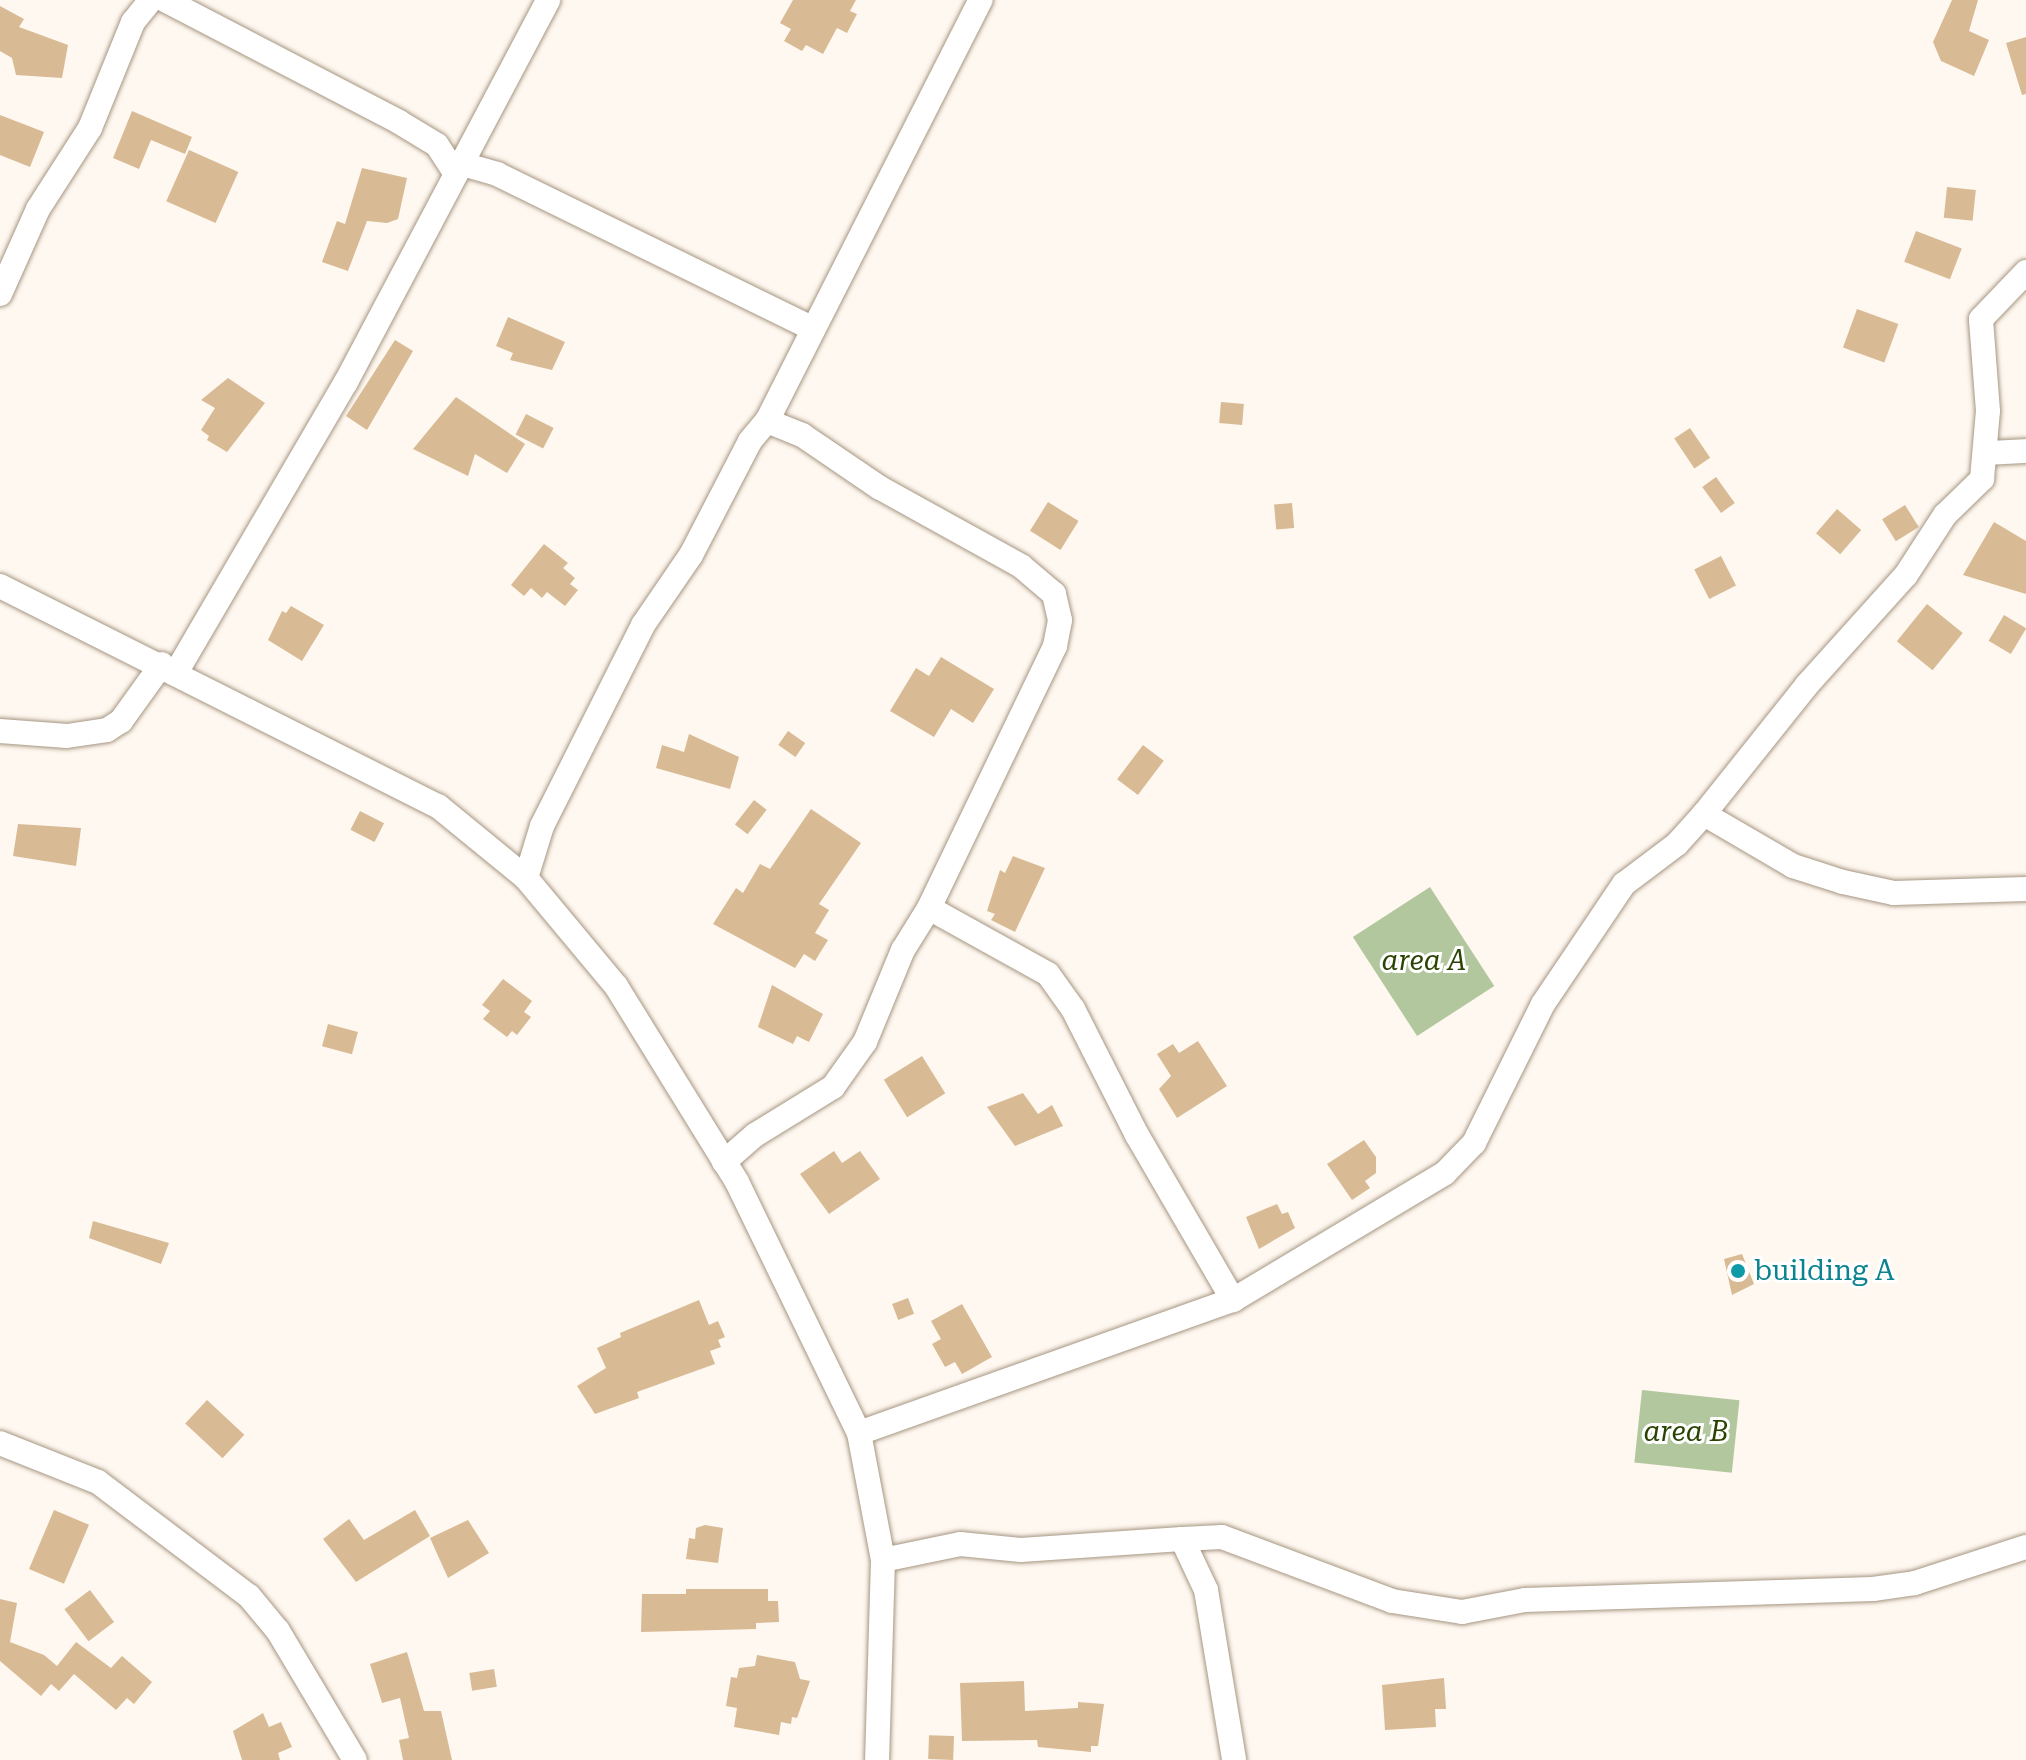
<!DOCTYPE html>
<html>
<head>
<meta charset="utf-8">
<style>
	body { margin:0 }
	#map { position:relative; width:2026px; height:1760px; overflow:hidden; background:#fff8f0; font-family:"Roboto Serif",serif }
	div>[style] { position:absolute }
	[style*='--x'] { left:calc(var(--x)*1px); top:calc(var(--y)*1px); width:calc(var(--w)*1px); rotate:calc(var(--a)*1deg) }
	.forest>* { inset:0; background:#b3c79e; transform-origin:0 0 }
	.building>* { inset:0; background:#d8ba95; transform-origin:0 0 }
	.roads { filter:drop-shadow(0 0 2px #a69682) drop-shadow(0 0 2px #a69682) }
	.street>* { height:24px; margin:-12px; padding:0 12px; transform-origin:12px; border-radius:12px; background:#fff }
	.dots>* { width:22px; height:22px; translate:-50% -50%; box-sizing:border-box; border:4px solid #fff; border-radius:50% }
	span { translate:-50% -50%; white-space:nowrap; text-align:center; line-height:1.15; -webkit-text-stroke:6px #fff; paint-order:stroke }
	.park-label { font-size:28px; color:#2b4302; font-style:italic }
	.culture-label { font-size:28px; color:#0d838f }
	.left { translate:0 -50%; text-align:left }
</style>
</head>
<body>
<div id="map">
	<div class="forest">
		<div style="left:1430px;top:887px;width:118px;height:92px;rotate:57deg"></div>
		<div style="left:1642px;top:1390px;width:98px;height:73px;rotate:6deg"></div>
	</div>
	<div class="building">
		<div style="clip-path:polygon(793px 0,856px 0,850px 11px,857px 14px,847px 33px,837px 28px,823px 54px,806px 45px,802px 51px,784px 41px,791px 29px,780px 23px)"></div>
		<div style="clip-path:polygon(1952px 0,1978px 0,1969px 31px,1989px 40px,1974px 76px,1941px 61px,1933px 42px)"></div>
		<div style="clip-path:polygon(0 6px,24px 19px,19px 27px,68px 45px,62px 78px,16px 75px,12px 58px,0 51px)"></div>
		<div style="clip-path:polygon(2026px 37px,2026px 94px,2022px 95px,2006px 43px)"></div>
		<div style="clip-path:polygon(132px 111px,192px 137px,185px 154px,151px 140px,139px 169px,113px 158px)"></div>
		<div style="clip-path:polygon(0 115px,44px 132px,30px 167px,0 155px)"></div>
		<div style="left:189px;top:150px;width:54px;height:56px;rotate:24deg"></div>
		<div style="clip-path:polygon(362px 168px,407px 178px,398px 219px,387px 223px,367px 221px,348px 271px,322px 262px,337px 221px,345px 224px)"></div>
		<div style="left:1947px;top:187px;width:29px;height:31px;rotate:6deg"></div>
		<div style="left:1916px;top:231px;width:49px;height:33px;rotate:21deg"></div>
		<div style="left:1857px;top:309px;width:44px;height:41px;rotate:20deg"></div>
		<div style="clip-path:polygon(508px 317px,565px 342px,552px 370px,510px 360px,513px 353px,496px 346px)"></div>
		<div style="clip-path:polygon(395px 340px,413px 351px,367px 430px,346px 416px)"></div>
		<div style="clip-path:polygon(228px 378px,265px 403px,227px 452px,207px 440px,209px 436px,201px 430px,215px 408px,201px 400px)"></div>
		<div style="clip-path:polygon(456px 397px,525px 444px,507px 473px,475px 454px,468px 476px,413px 449px)"></div>
		<div style="left:1221px;top:402px;width:23px;height:21px;rotate:5deg"></div>
		<div style="left:526px;top:414px;width:31px;height:23px;rotate:27deg"></div>
		<div style="left:1690px;top:428px;width:36px;height:19px;rotate:56deg"></div>
		<div style="left:1716px;top:477px;width:32px;height:17px;rotate:54deg"></div>
		<div style="left:1048px;top:502px;width:36px;height:34px;rotate:32deg"></div>
		<div style="left:1292px;top:503px;width:25px;height:18px;rotate:85deg"></div>
		<div style="left:1905px;top:505px;width:26px;height:27px;rotate:58deg"></div>
		<div style="left:1837px;top:509px;width:32px;height:32px;rotate:41deg"></div>
		<div style="clip-path:polygon(1994px 522px,2026px 541px,2026px 594px,1963px 575px)"></div>
		<div style="clip-path:polygon(544px 544px,568px 563px,563px 568px,575px 578px,570px 584px,578px 590px,565px 606px,547px 592px,542px 598px,531px 588px,524px 596px,511px 585px)"></div>
		<div style="left:1721px;top:556px;width:33px;height:30px;rotate:63deg"></div>
		<div style="left:1927px;top:604px;width:46px;height:48px;rotate:39deg"></div>
		<div style="clip-path:polygon(291px 606px,324px 625px,302px 661px,268px 640px,282px 611px,286px 613px)"></div>
		<div style="left:2004px;top:615px;width:26px;height:30px;rotate:31deg"></div>
		<div style="clip-path:polygon(941px 657px,994px 689px,973px 723px,951px 709px,934px 737px,890px 711px,916px 668px,929px 676px)"></div>
		<div style="left:788px;top:731px;width:21px;height:17px;rotate:35deg"></div>
		<div style="clip-path:polygon(689px 734px,739px 757px,730px 789px,656px 768px,662px 745px,684px 752px)"></div>
		<div style="left:1143px;top:745px;width:26px;height:43px;rotate:37deg"></div>
		<div style="left:754px;top:800px;width:16px;height:31px;rotate:38deg"></div>
		<div style="clip-path:polygon(811px 809px,861px 843px,819px 904px,829px 910px,815px 933px,828px 940px,815px 961px,804px 954px,795px 968px,713px 924px,736px 888px,743px 893px,760px 864px,770px 869px)"></div>
		<div style="left:360px;top:811px;width:27px;height:21px;rotate:27deg"></div>
		<div style="clip-path:polygon(18px 824px,81px 828px,76px 866px,13px 856px)"></div>
		<div style="clip-path:polygon(1013px 856px,1045px 868px,1015px 932px,991px 920px,995px 914px,987px 911px,1000px 870px,1005px 873px)"></div>
		<div style="clip-path:polygon(503px 979px,532px 1001px,524px 1012px,531px 1017px,517px 1035px,512px 1031px,507px 1037px,483px 1019px,490px 1011px,482px 1005px)"></div>
		<div style="clip-path:polygon(772px 985px,823px 1014px,809px 1042px,797px 1036px,793px 1044px,758px 1027px)"></div>
		<div style="left:328px;top:1024px;width:31px;height:23px;rotate:15deg"></div>
		<div style="clip-path:polygon(1198px 1041px,1227px 1086px,1177px 1118px,1159px 1089px,1171px 1076px,1157px 1054px,1173px 1044px,1179px 1053px)"></div>
		<div style="left:922px;top:1056px;width:44px;height:45px;rotate:58deg"></div>
		<div style="clip-path:polygon(1023px 1093px,1038px 1114px,1052px 1105px,1063px 1126px,1015px 1146px,987px 1107px)"></div>
		<div style="clip-path:polygon(1364px 1140px,1376px 1157px,1376px 1173px,1365px 1181px,1370px 1188px,1352px 1200px,1327px 1164px)"></div>
		<div style="clip-path:polygon(834px 1151px,842px 1163px,860px 1151px,880px 1179px,829px 1214px,800px 1174px)"></div>
		<div style="clip-path:polygon(1277px 1204px,1282px 1214px,1288px 1212px,1295px 1228px,1259px 1249px,1246px 1217px)"></div>
		<div style="clip-path:polygon(93px 1221px,169px 1243px,161px 1264px,89px 1238px)"></div>
		<div style="clip-path:polygon(1742px 1254px,1754px 1284px,1732px 1295px,1724px 1259px)"></div>
		<div style="left:908px;top:1298px;width:17px;height:17px;rotate:69deg"></div>
		<div style="clip-path:polygon(699px 1300px,709px 1325px,718px 1321px,725px 1337px,718px 1340px,721px 1347px,710px 1351px,715px 1364px,637px 1392px,639px 1398px,595px 1414px,577px 1386px,606px 1368px,597px 1348px,621px 1337px,620px 1333px)"></div>
		<div style="clip-path:polygon(962px 1304px,992px 1357px,962px 1374px,955px 1362px,945px 1367px,932px 1344px,941px 1339px,931px 1321px)"></div>
		<div style="left:207px;top:1400px;width:51px;height:32px;rotate:43deg"></div>
		<div style="left:54px;top:1510px;width:38px;height:64px;rotate:23deg"></div>
		<div style="clip-path:polygon(415px 1510px,430px 1536px,356px 1582px,323px 1539px,349px 1519px,364px 1540px)"></div>
		<div style="clip-path:polygon(468px 1520px,489px 1553px,448px 1578px,430px 1538px)"></div>
		<div style="clip-path:polygon(705px 1525px,723px 1528px,718px 1563px,686px 1559px,689px 1538px,695px 1539px,696px 1528px)"></div>
		<div style="clip-path:polygon(686px 1589px,768px 1589px,768px 1601px,778px 1601px,779px 1622px,756px 1623px,756px 1629px,641px 1632px,642px 1594px,686px 1594px)"></div>
		<div style="left:90px;top:1590px;width:40px;height:32px;rotate:53deg"></div>
		<div style="clip-path:polygon(0 1599px,17px 1603px,10px 1642px,44px 1655px,57px 1666px,76px 1642px,111px 1668px,122px 1656px,152px 1682px,134px 1704px,127px 1698px,116px 1710px,74px 1674px,59px 1691px,51px 1684px,41px 1696px,0 1661px)"></div>
		<div style="clip-path:polygon(407px 1652px,424px 1711px,441px 1711px,452px 1760px,403px 1760px,399px 1740px,409px 1738px,400px 1698px,382px 1703px,370px 1664px)"></div>
		<div style="clip-path:polygon(757px 1655px,795px 1662px,800px 1679px,810px 1681px,797px 1718px,792px 1717px,791px 1724px,781px 1722px,779px 1735px,734px 1727px,737px 1708px,726px 1706px,731px 1677px,737px 1678px,739px 1668px,755px 1666px)"></div>
		<div style="left:494px;top:1669px;width:18px;height:25px;rotate:81deg"></div>
		<div style="clip-path:polygon(1444px 1678px,1446px 1709px,1435px 1709px,1436px 1727px,1385px 1730px,1382px 1685px)"></div>
		<div style="clip-path:polygon(1024px 1681px,1025px 1711px,1078px 1708px,1078px 1702px,1104px 1704px,1098px 1746px,1091px 1746px,1091px 1752px,1038px 1747px,1037px 1740px,962px 1741px,960px 1683px)"></div>
		<div style="clip-path:polygon(263px 1713px,269px 1727px,281px 1722px,292px 1747px,278px 1753px,280px 1760px,242px 1760px,233px 1731px)"></div>
		<div style="left:954px;top:1736px;width:24px;height:25px;rotate:92deg"></div>
	</div>
	<div class="roads">
		<div class="street">
			<div style="--x:165;--y:0;--w:264;--a:27.5"></div>
			<div style="--x:399;--y:122;--w:44;--a:31.2"></div>
			<div style="--x:437;--y:145;--w:31;--a:57"></div>
			<div style="--x:459;--y:163;--w:40;--a:16"></div>
			<div style="--x:497;--y:174;--w:352;--a:26.1"></div>
			<div style="--x:0;--y:294;--w:93;--a:-65.9"></div>
			<div style="--x:38;--y:209;--w:96;--a:-57.3"></div>
			<div style="--x:90;--y:128;--w:114;--a:-67.9"></div>
			<div style="--x:133;--y:22;--w:28;--a:-51"></div>
			<div style="--x:1988;--y:453;--w:38;--a:-3"></div>
			<div style="--x:0;--y:586;--w:490;--a:26.7"></div>
			<div style="--x:438;--y:806;--w:114;--a:39.3"></div>
			<div style="--x:526;--y:878;--w:141;--a:50.2"></div>
			<div style="--x:616;--y:986;--w:230;--a:58.3"></div>
			<div style="--x:737;--y:1182;--w:279;--a:64.1"></div>
			<div style="--x:859;--y:1433;--w:129;--a:79.3"></div>
			<div style="--x:883;--y:1560;--w:200;--a:91.7"></div>
			<div style="--x:177;--y:671;--w:335;--a:-59.7"></div>
			<div style="--x:346;--y:382;--w:432;--a:-62.1"></div>
			<div style="--x:0;--y:731;--w:67;--a:4.3"></div>
			<div style="--x:67;--y:736;--w:40;--a:-8.5"></div>
			<div style="--x:107;--y:730;--w:17;--a:-33"></div>
			<div style="--x:121;--y:721;--w:70;--a:-54.3"></div>
			<div style="--x:1704;--y:814;--w:103;--a:30.3"></div>
			<div style="--x:1793;--y:866;--w:52;--a:17.7"></div>
			<div style="--x:1843;--y:882;--w:52;--a:12.2"></div>
			<div style="--x:1894;--y:893;--w:132;--a:-1.7"></div>
			<div style="--x:526;--y:878;--w:54;--a:-72.9"></div>
			<div style="--x:542;--y:826;--w:225;--a:-63.3"></div>
			<div style="--x:643;--y:625;--w:85;--a:-55.6"></div>
			<div style="--x:691;--y:555;--w:128;--a:-62.6"></div>
			<div style="--x:750;--y:441;--w:26;--a:-50"></div>
			<div style="--x:767;--y:421;--w:472;--a:-63.1"></div>
			<div style="--x:929;--y:908;--w:136;--a:29"></div>
			<div style="--x:1048;--y:974;--w:43;--a:54.5"></div>
			<div style="--x:1073;--y:1009;--w:141;--a:63.1"></div>
			<div style="--x:1137;--y:1135;--w:191;--a:59.8"></div>
			<div style="--x:724;--y:1162;--w:41;--a:-41.1"></div>
			<div style="--x:755;--y:1135;--w:92;--a:-31.6"></div>
			<div style="--x:833;--y:1087;--w:55;--a:-54.6"></div>
			<div style="--x:865;--y:1042;--w:100;--a:-67.6"></div>
			<div style="--x:903;--y:950;--w:49;--a:-58.2"></div>
			<div style="--x:929;--y:908;--w:291;--a:-64.3"></div>
			<div style="--x:1055;--y:646;--w:26;--a:-79"></div>
			<div style="--x:1060;--y:620;--w:27;--a:-103"></div>
			<div style="--x:1054;--y:594;--w:43;--a:-139.7"></div>
			<div style="--x:1021;--y:566;--w:161;--a:-151"></div>
			<div style="--x:880;--y:488;--w:94;--a:-145.8"></div>
			<div style="--x:802;--y:435;--w:38;--a:-158"></div>
			<div style="--x:859;--y:1433;--w:397;--a:-19.6"></div>
			<div style="--x:1233;--y:1300;--w:247;--a:-30.9"></div>
			<div style="--x:1445;--y:1173;--w:42;--a:-46"></div>
			<div style="--x:1474;--y:1143;--w:155;--a:-63.6"></div>
			<div style="--x:1543;--y:1004;--w:145;--a:-56"></div>
			<div style="--x:1624;--y:884;--w:66;--a:-37"></div>
			<div style="--x:1677;--y:844;--w:40;--a:-48"></div>
			<div style="--x:1704;--y:814;--w:164;--a:-51.4"></div>
			<div style="--x:1806;--y:686;--w:149;--a:-48"></div>
			<div style="--x:1906;--y:575;--w:72;--a:-57"></div>
			<div style="--x:1945;--y:515;--w:52;--a:-44.2"></div>
			<div style="--x:1982;--y:479;--w:68;--a:-85"></div>
			<div style="--x:1988;--y:411;--w:92;--a:-94.4"></div>
			<div style="--x:1981;--y:319;--w:65;--a:-46.2"></div>
			<div style="--x:0;--y:1443;--w:105;--a:21.7"></div>
			<div style="--x:98;--y:1482;--w:189;--a:37.1"></div>
			<div style="--x:249;--y:1596;--w:45;--a:50.4"></div>
			<div style="--x:278;--y:1631;--w:150;--a:59.2"></div>
			<div style="--x:1182;--y:1539;--w:40;--a:-2.9"></div>
			<div style="--x:1222;--y:1537;--w:182;--a:20.6"></div>
			<div style="--x:1392;--y:1601;--w:71;--a:8.9"></div>
			<div style="--x:1462;--y:1612;--w:64;--a:-10.8"></div>
			<div style="--x:1525;--y:1600;--w:348;--a:-1.8"></div>
			<div style="--x:1873;--y:1589;--w:42;--a:-8.1"></div>
			<div style="--x:1915;--y:1583;--w:117;--a:-18"></div>
			<div style="--x:883;--y:1560;--w:79;--a:-11.7"></div>
			<div style="--x:960;--y:1544;--w:61;--a:5.6"></div>
			<div style="--x:1021;--y:1550;--w:161;--a:-3.9"></div>
			<div style="--x:1182;--y:1539;--w:56;--a:64.8"></div>
			<div style="--x:1206;--y:1590;--w:172;--a:80.6"></div>
		</div>
	</div>
	<div class="dots">
		<div style="left:1738px;top:1271px;background:#0f9aa8"></div>
	</div>
	<div class="park-label">
		<span style="left:1424px;top:961px">area A</span>
		<span style="left:1686px;top:1432px">area B</span>
	</div>
	<div class="culture-label">
		<span class="left" style="left:1754px;top:1271px">building A</span>
	</div>
</div>
</body>
</html>
